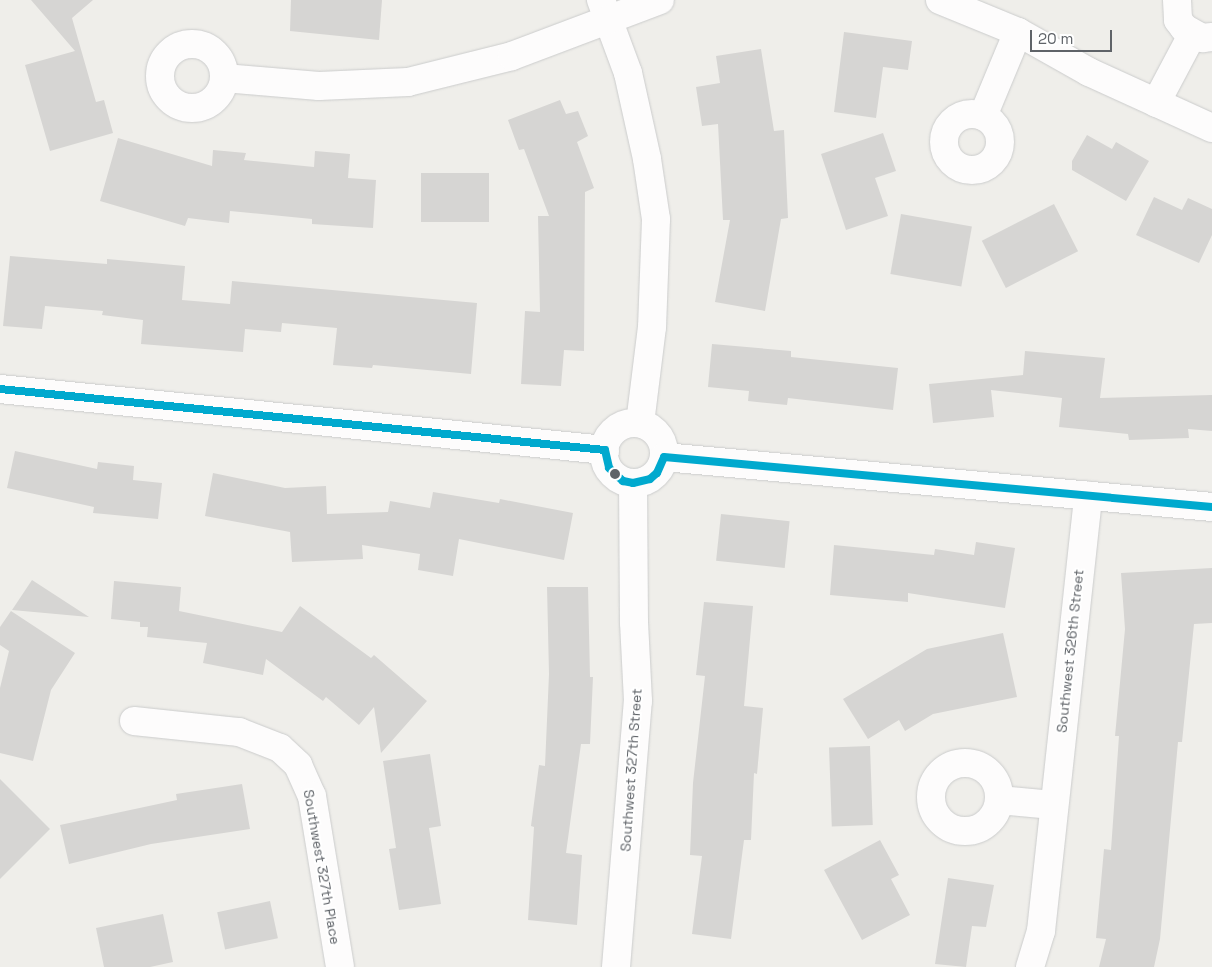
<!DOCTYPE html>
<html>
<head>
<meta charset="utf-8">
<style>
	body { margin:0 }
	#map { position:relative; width:1212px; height:967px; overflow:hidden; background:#efeeea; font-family:"Space Grotesk",sans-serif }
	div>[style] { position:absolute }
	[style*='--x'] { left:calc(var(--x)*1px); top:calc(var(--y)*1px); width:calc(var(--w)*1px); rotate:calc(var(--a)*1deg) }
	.building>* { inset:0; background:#d6d5d3; transform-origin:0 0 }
	.roads { filter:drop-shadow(0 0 1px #cbcccc) drop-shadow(0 0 1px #cbcccc) }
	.street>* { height:28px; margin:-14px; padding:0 14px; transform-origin:14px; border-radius:14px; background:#fdfcfc }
	.street>.ring { margin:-14px; padding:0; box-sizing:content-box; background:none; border:28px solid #fdfcfc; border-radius:50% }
	.bus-1>* { height:8px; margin:-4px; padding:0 4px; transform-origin:4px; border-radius:4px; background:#00a9ce }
	.dots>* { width:14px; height:14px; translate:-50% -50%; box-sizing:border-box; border:2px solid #fff; border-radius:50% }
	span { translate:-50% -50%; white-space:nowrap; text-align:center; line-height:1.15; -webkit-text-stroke:4px #fff; paint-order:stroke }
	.street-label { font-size:14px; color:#5f6368 }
	.scale { position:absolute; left:1030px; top:30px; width:82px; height:22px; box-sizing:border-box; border:2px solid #5f6368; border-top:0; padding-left:6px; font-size:15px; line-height:18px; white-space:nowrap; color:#5f6368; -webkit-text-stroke:4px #fff; paint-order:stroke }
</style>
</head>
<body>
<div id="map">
	<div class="building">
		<div style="clip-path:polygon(31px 0,93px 0,72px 18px,96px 102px,104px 100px,113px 133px,50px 151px,25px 65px,75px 51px)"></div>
		<div style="clip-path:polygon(291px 0,382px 0,379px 40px,290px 31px)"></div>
		<div style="clip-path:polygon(844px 32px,912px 41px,908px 70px,883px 67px,876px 118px,834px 112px)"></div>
		<div style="clip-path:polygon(761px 49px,774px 131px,784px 130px,788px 218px,781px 219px,765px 311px,715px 302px,730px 220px,723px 220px,718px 124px,702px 126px,696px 87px,720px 83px,716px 56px)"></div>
		<div style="clip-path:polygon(560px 100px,566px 114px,578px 111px,588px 136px,577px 142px,594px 188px,585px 192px,584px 351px,564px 350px,561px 386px,521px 384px,525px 311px,540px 312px,538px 216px,549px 216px,524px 149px,519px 150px,508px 120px)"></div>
		<div style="clip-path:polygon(883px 133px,896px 171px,875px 178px,888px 216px,846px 230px,821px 154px)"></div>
		<div style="clip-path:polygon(1087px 135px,1112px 149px,1116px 142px,1149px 161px,1126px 201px,1072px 170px,1072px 161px)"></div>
		<div style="clip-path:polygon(118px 138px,212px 166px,213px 150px,246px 153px,244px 160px,314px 167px,315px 151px,350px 154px,348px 178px,376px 180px,373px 228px,312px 224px,312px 219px,230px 211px,229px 223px,188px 218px,185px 226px,100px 201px)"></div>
		<div style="left:421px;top:173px;width:68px;height:49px"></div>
		<div style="clip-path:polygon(1154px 197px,1182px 210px,1188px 198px,1212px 209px,1212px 235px,1199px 263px,1136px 235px)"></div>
		<div style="left:1054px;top:204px;width:53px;height:81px;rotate:63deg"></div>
		<div style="left:901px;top:214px;width:72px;height:61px;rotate:10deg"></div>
		<div style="clip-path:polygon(10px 256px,107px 264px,107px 259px,185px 266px,182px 300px,230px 304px,232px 281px,477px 303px,471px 374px,373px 365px,372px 368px,333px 365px,337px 328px,282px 323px,281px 332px,245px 329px,243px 352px,141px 344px,143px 320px,102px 315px,103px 311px,45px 306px,42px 329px,3px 326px)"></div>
		<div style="clip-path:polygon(712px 344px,791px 351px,791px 357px,898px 368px,893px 410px,788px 398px,787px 405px,748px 401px,749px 391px,708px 387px)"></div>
		<div style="clip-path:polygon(1025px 351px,1105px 358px,1100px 398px,1212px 395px,1212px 431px,1188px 429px,1189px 438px,1129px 440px,1128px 434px,1059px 427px,1062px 398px,991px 390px,994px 417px,933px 423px,929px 384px,1023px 375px)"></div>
		<div style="clip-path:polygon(15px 451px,97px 469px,98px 462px,134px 466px,133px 480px,162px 483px,158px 519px,93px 513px,94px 507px,7px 488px)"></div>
		<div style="clip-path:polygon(213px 473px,285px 488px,326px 486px,327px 514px,388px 512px,390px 501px,430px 508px,433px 492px,499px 503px,500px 499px,573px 513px,564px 560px,459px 539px,453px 576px,418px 570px,420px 554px,362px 545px,363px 559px,292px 562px,290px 532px,205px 516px)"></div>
		<div style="left:721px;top:514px;width:69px;height:47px;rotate:6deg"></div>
		<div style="clip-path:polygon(976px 542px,1015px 548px,1005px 608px,908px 593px,908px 602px,830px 595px,834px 545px,934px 555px,935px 549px,974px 555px)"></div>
		<div style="clip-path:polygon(1212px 568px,1212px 623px,1194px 624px,1182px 742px,1178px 742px,1160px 939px,1154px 967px,1099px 967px,1106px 939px,1096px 938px,1104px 849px,1111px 850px,1119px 736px,1115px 736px,1125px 629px,1121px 573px)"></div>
		<div style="clip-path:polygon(32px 580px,89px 617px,12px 610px)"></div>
		<div style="clip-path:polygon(114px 581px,181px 587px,179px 611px,282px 632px,300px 606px,371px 658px,374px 655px,427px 701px,381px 753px,374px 707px,359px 725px,326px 697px,323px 701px,266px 659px,263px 675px,203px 663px,207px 643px,147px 637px,148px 627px,140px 627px,140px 622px,111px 619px)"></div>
		<div style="clip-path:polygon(547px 587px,588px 587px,590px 677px,593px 677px,590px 744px,581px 744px,566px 853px,582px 855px,577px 925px,528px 920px,534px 827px,531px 826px,539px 765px,545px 766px,549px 674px)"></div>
		<div style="clip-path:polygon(704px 602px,753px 606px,744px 706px,763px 708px,757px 774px,754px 773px,751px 840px,744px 840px,731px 939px,692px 934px,702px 856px,690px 855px,693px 783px,705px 676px,696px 675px)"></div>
		<div style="clip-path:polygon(11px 611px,75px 653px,51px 690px,33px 761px,0 753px,0 688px,9px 651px,0 645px,0 627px)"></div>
		<div style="clip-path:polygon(1003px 633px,1017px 697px,933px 714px,905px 731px,899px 720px,868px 739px,843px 699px,927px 649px)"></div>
		<div style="left:870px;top:746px;width:79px;height:41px;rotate:88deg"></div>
		<div style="clip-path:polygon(430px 754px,441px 826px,429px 828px,441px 904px,399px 910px,389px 849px,396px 848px,383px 761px)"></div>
		<div style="clip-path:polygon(0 779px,50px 829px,0 879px)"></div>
		<div style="clip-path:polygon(242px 784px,250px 829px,151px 844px,69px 864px,60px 825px,177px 800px,176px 794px)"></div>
		<div style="clip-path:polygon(880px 840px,899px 875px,891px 879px,910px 915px,862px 940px,824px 870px)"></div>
		<div style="clip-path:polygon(948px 878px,994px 885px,986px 927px,972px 926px,966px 967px,935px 964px)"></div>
		<div style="left:270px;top:901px;width:38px;height:54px;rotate:78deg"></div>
		<div style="clip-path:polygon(163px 914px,173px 962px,150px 967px,104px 967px,96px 928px)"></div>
	</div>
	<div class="roads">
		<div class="street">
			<div style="--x:601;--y:0;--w:78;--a:69.7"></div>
			<div style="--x:628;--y:73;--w:88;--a:77.5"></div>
			<div style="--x:647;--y:159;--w:61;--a:81.5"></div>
			<div style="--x:656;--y:219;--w:108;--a:92.1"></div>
			<div style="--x:652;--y:327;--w:97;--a:97.1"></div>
			<div style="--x:940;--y:0;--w:84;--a:22.3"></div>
			<div style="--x:1018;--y:32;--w:81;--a:29.4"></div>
			<div style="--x:1089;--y:72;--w:135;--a:24.5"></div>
			<div style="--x:1177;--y:0;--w:20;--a:87"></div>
			<div style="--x:1178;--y:20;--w:10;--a:53"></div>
			<div style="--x:1184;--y:28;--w:21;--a:29"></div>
			<div style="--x:1202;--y:38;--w:10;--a:-6"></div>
			<div class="ring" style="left:160px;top:44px;width:36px;height:36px"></div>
			<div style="--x:224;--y:78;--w:95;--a:4.8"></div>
			<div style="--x:319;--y:86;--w:89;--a:-2.6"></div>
			<div style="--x:408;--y:82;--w:107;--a:-14"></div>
			<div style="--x:512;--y:56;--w:158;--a:-20.7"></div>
			<div style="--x:1156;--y:103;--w:77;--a:-62.1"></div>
			<div class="ring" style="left:944px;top:114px;width:28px;height:28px"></div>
			<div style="--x:983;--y:116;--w:91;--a:-67.4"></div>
			<div style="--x:0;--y:389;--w:608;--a:5.76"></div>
			<div class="ring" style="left:604px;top:423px;width:32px;height:32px"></div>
			<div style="--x:664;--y:457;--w:550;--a:5.21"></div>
			<div style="--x:134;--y:721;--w:106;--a:6"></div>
			<div style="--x:239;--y:732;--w:44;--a:21.3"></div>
			<div style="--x:280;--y:748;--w:25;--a:43"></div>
			<div style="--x:298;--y:765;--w:34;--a:66"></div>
			<div style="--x:312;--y:796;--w:173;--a:80.7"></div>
			<div class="ring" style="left:931px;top:763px;width:40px;height:40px"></div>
			<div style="--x:999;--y:800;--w:54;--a:5.3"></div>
			<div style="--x:616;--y:967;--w:267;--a:-85.3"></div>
			<div style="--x:638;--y:701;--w:78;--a:-92.9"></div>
			<div style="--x:634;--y:623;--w:140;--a:-90.4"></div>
			<div style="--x:1030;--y:967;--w:38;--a:-73"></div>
			<div style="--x:1041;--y:931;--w:438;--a:-83.8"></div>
		</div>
	</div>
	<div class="bus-1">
		<div style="--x:0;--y:389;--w:608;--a:5.76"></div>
		<div style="--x:605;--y:450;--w:18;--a:77"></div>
		<div style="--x:609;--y:468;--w:19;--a:43"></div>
		<div style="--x:623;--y:481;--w:10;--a:11"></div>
		<div style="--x:633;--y:483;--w:17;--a:-13"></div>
		<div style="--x:650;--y:479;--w:9;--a:-41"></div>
		<div style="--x:657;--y:473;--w:17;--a:-66"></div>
		<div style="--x:664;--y:457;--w:550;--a:5.21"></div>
	</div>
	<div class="dots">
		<div style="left:615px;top:474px;background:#5f6368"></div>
	</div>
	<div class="street-label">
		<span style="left:1070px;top:651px;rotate:-84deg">Southwest 326th Street</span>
		<span style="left:631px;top:770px;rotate:-86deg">Southwest 327th Street</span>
		<span style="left:322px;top:867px;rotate:80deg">Southwest 327th Place</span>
	</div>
	<div class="scale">20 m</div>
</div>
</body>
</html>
